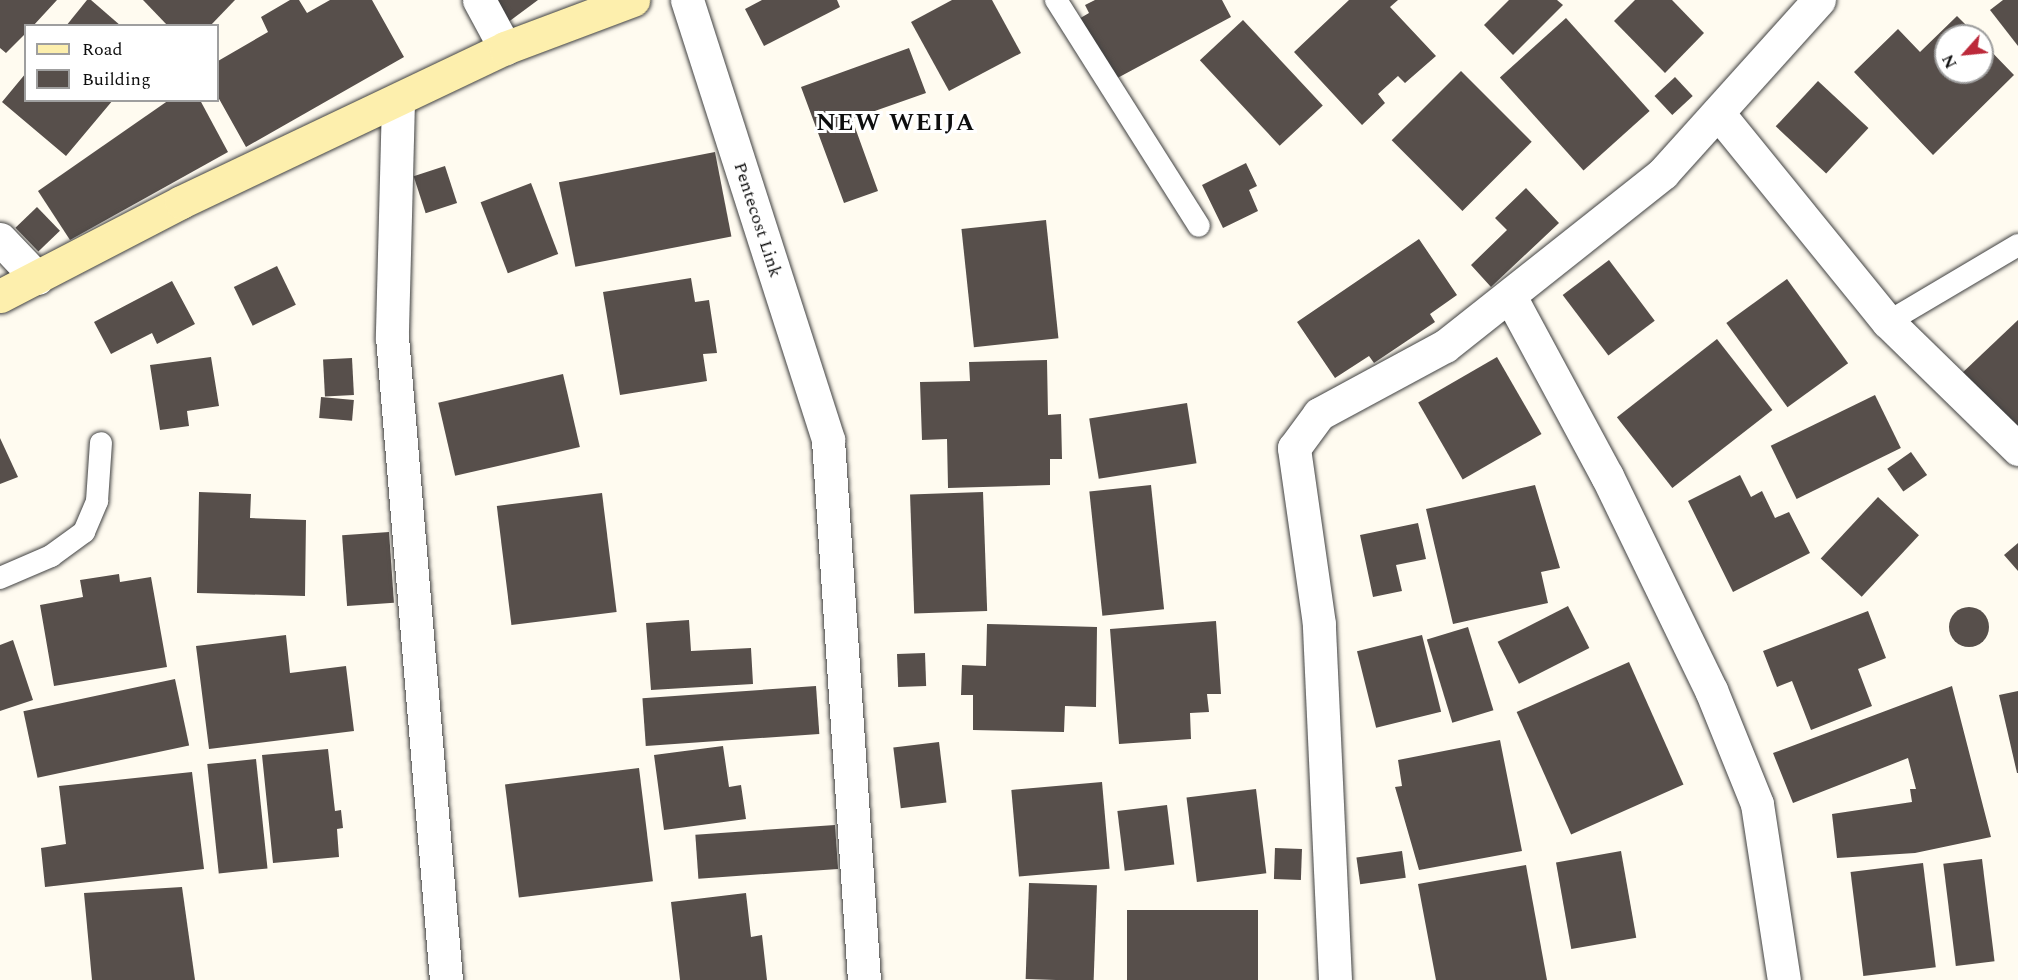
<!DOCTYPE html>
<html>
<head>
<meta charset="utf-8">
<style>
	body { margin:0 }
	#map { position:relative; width:2018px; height:980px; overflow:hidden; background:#fffbf0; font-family:Spectral,serif }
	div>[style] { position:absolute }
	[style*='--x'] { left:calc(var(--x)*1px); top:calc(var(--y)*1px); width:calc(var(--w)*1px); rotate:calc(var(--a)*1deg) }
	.building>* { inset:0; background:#574f4b; transform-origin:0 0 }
	.round { border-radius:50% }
	.roads { filter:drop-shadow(0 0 2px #414141) drop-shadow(0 0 2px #414141) }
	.lane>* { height:22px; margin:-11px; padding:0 11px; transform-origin:11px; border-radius:11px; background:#fff }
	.street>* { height:33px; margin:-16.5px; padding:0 16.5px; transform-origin:16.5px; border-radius:16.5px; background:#fff }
	.secondary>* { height:33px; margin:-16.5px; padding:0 16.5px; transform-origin:16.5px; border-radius:16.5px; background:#fdefad }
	span { translate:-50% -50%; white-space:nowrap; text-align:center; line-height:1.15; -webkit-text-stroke:6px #fff; paint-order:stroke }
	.street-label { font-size:18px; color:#0e0e0e }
	.district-label { font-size:24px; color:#0e0e0e; font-weight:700; letter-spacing:1.5px }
	.legend { position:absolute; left:24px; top:24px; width:195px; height:78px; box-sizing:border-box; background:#fff; border:2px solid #9f9f9f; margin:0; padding:8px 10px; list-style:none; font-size:18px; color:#0e0e0e }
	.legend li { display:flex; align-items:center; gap:12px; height:30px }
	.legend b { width:30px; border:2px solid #9f9f9f }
	.north { position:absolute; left:1934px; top:24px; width:60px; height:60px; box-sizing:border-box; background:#fff; border:2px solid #9f9f9f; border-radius:50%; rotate:243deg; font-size:16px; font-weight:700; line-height:24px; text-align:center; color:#0e0e0e }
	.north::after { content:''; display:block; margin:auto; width:21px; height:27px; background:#bc293a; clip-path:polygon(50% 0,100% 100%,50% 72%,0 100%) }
</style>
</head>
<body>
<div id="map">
	<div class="building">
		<div style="clip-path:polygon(0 0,57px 0,33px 26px,26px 26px,26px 33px,6px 53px,0 48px)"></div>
		<div style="clip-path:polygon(87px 0,91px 0,121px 26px,66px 26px)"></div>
		<div style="clip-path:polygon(143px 0,235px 0,210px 26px,168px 26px)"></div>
		<div style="clip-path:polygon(290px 0,299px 0,307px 13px,330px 0,372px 0,404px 57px,246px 147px,218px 97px,218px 61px,268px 32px,261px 17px)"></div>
		<div style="clip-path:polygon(490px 0,538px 0,507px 23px)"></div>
		<div style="clip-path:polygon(762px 0,837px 0,840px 7px,764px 46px,745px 9px)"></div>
		<div style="clip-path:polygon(952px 0,992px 0,1021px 53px,949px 91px,911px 22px)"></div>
		<div style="clip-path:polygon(1095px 0,1222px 0,1231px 17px,1110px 82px,1077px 20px,1089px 13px,1085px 5px)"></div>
		<div style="clip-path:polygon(1349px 0,1398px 0,1390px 7px,1436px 56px,1405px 83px,1398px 76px,1378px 94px,1385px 103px,1362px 125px,1294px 52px)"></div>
		<div style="clip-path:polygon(1509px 0,1557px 0,1563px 5px,1513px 55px,1484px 25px)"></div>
		<div style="clip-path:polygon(1635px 0,1672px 0,1704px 33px,1665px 73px,1614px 21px)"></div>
		<div style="clip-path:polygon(2003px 0,2018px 0,2018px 46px,1990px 10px)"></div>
		<div style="clip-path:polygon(1957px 16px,1977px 36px,1946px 36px,1946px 72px,1982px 72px,1982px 42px,2014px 75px,1933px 155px,1854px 72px,1898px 29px,1920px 52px)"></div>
		<div style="left:1566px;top:18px;width:125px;height:89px;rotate:48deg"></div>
		<div style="left:1243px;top:20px;width:117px;height:59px;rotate:47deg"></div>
		<div style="clip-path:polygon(909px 48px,926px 93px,852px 119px,878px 191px,844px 203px,801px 87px)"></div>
		<div style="left:1461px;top:71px;width:100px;height:98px;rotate:45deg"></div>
		<div style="clip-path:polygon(26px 73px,26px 100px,113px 100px,66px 156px,2px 102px)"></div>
		<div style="left:1675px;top:77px;width:26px;height:28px;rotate:47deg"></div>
		<div style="left:1818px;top:81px;width:69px;height:62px;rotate:43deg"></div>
		<div style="clip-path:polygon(169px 100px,200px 100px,228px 152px,70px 240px,38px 191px)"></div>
		<div style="left:715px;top:152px;width:86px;height:159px;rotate:79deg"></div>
		<div style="clip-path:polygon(1246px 163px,1257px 186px,1249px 190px,1258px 211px,1223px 228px,1202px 185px)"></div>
		<div style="left:445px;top:166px;width:39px;height:33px;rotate:72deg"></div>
		<div style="left:531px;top:183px;width:76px;height:54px;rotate:69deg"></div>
		<div style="clip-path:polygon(1526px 188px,1559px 223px,1491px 287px,1471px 265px,1507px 230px,1495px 218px)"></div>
		<div style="left:37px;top:207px;width:33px;height:30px;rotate:46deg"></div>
		<div style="left:1046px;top:220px;width:119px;height:85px;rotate:84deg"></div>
		<div style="clip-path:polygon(1419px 239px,1457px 295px,1430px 314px,1435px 322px,1374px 363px,1369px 356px,1335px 378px,1297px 322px)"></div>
		<div style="left:1609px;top:260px;width:76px;height:58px;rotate:53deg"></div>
		<div style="left:277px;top:266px;width:43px;height:48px;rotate:64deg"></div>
		<div style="clip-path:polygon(691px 278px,695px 302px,709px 300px,717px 353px,703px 354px,707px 381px,620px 395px,603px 292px)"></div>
		<div style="left:1787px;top:279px;width:104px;height:75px;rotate:54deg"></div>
		<div style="clip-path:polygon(172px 281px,195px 324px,157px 344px,152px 333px,111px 354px,94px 322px)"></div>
		<div style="clip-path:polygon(2018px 320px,2018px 438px,1960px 375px)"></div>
		<div style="left:1717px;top:339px;width:90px;height:127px;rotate:52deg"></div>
		<div style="clip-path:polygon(211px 357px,219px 406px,187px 411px,189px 426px,160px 430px,150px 365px)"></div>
		<div style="left:1497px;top:357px;width:89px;height:91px;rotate:60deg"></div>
		<div style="left:352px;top:358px;width:37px;height:29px;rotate:87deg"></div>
		<div style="clip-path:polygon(1047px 360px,1048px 415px,1061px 414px,1062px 459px,1050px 459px,1050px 485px,948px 488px,947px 439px,922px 440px,920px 382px,970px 381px,969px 362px)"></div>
		<div style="left:563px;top:374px;width:75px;height:128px;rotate:77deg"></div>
		<div style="left:1875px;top:395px;width:59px;height:116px;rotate:64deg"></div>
		<div style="left:321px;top:397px;width:33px;height:21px;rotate:5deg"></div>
		<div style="left:1187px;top:403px;width:61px;height:99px;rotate:81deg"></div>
		<div style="clip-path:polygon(0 438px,18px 477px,0 484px)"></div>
		<div style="left:1911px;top:452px;width:28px;height:29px;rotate:55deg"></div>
		<div style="clip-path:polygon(1740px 475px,1751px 497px,1762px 491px,1775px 518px,1789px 512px,1810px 553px,1733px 592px,1688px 501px)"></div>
		<div style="left:1151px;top:485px;width:125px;height:62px;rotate:84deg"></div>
		<div style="clip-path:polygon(1535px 485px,1560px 568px,1541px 572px,1548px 603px,1453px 624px,1426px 509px)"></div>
		<div style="clip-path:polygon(199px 492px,251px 494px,250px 518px,306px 520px,305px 596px,197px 593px)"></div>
		<div style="left:983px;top:492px;width:119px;height:73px;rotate:88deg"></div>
		<div style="left:602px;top:493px;width:120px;height:106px;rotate:83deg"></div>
		<div style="left:1878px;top:497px;width:56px;height:84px;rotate:43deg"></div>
		<div style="clip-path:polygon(1418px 523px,1426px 559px,1396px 565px,1402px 591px,1373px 597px,1360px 535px)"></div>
		<div style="left:389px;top:532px;width:71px;height:47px;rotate:86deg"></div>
		<div style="clip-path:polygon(2018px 543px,2018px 571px,2004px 555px)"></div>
		<div style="clip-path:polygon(119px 574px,120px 582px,151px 577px,167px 667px,54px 686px,40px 605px,83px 597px,80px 580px)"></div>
		<div style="left:1568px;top:606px;width:47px;height:79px;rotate:63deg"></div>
		<div class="round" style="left:1949px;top:607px;width:40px;height:40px"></div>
		<div style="clip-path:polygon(1868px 611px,1886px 658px,1858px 669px,1872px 706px,1811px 730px,1792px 681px,1777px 687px,1763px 651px)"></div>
		<div style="clip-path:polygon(689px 620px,691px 651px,751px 648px,753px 684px,651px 690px,646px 623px)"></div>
		<div style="clip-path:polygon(1216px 621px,1221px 694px,1207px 694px,1209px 712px,1190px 713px,1191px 739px,1119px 744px,1110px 629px)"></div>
		<div style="clip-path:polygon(987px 624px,1097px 627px,1096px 707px,1065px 706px,1064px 732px,973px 730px,973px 695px,961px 695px,962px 665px,986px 666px)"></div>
		<div style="left:1468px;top:627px;width:87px;height:43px;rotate:73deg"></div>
		<div style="clip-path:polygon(286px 635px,290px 673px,346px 666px,354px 731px,209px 749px,196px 646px)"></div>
		<div style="left:1422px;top:635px;width:79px;height:67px;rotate:76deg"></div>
		<div style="clip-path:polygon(13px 640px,33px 700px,0 711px,0 645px)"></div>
		<div style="left:925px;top:653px;width:33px;height:28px;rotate:88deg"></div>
		<div style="left:1629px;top:662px;width:134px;height:123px;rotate:66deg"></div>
		<div style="left:175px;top:679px;width:68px;height:155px;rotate:78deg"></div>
		<div style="left:816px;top:686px;width:48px;height:174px;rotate:86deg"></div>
		<div style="clip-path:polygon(1952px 686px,1991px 837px,1915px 853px,1837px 858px,1832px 814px,1912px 802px,1910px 789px,1916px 789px,1908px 758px,1793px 803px,1773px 753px)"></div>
		<div style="clip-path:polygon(2018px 691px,2018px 773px,2017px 773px,1999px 695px)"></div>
		<div style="clip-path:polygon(1500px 740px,1522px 851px,1419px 870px,1395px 787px,1402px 786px,1398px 760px)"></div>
		<div style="left:939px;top:742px;width:61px;height:46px;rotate:83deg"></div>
		<div style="clip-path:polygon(723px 746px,729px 787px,741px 785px,746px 819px,664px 830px,654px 755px)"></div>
		<div style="clip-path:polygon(328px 749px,335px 811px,341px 810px,343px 828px,337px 829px,339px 857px,273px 863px,262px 755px)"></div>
		<div style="left:256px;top:759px;width:110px;height:49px;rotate:84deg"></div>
		<div style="left:639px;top:768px;width:114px;height:135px;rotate:83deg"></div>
		<div style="clip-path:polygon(192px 772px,204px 869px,45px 887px,41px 848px,66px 844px,59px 786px)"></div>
		<div style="left:1102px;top:782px;width:87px;height:91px;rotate:85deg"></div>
		<div style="left:1256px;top:789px;width:85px;height:70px;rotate:83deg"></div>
		<div style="left:1167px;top:805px;width:60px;height:50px;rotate:83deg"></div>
		<div style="left:835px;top:825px;width:44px;height:140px;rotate:86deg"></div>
		<div style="left:1275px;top:848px;width:27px;height:31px;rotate:2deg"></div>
		<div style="left:1402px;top:851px;width:27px;height:46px;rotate:82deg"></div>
		<div style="left:1621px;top:851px;width:88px;height:66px;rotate:80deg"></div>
		<div style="left:1982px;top:859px;width:103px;height:39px;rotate:83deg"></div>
		<div style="left:1923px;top:863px;width:105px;height:73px;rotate:83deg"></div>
		<div style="clip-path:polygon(1526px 865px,1547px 980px,1436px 980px,1418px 884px)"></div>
		<div style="left:1029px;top:883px;width:68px;height:96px;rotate:2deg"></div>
		<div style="clip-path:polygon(182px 887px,195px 980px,92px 980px,84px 893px)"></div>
		<div style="clip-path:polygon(746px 893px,751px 937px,762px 935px,767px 980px,680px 980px,671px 902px)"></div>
		<div style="left:1127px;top:910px;width:131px;height:70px"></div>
	</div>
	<div class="roads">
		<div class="lane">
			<div style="--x:1056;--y:0;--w:267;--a:57.7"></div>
			<div style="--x:1888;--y:322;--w:151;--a:-30.6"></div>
			<div style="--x:0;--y:578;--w:56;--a:-23.3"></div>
			<div style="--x:51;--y:556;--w:41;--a:-36"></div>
			<div style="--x:84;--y:532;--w:34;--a:-67"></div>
			<div style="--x:97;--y:501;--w:58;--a:-86.1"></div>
		</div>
		<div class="street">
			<div style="--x:479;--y:0;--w:55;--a:61.6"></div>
			<div style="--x:687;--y:0;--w:462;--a:72.2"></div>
			<div style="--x:828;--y:440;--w:541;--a:86.19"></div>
			<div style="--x:398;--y:101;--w:236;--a:91.5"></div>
			<div style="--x:392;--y:337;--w:645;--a:85.2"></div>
			<div style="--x:1718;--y:113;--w:269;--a:50.9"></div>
			<div style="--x:1888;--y:322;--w:182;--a:44.3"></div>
			<div style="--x:0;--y:239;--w:54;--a:46.5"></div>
			<div style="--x:1511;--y:298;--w:202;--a:61.7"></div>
			<div style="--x:1607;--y:476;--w:238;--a:64.1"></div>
			<div style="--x:1711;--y:690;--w:123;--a:68"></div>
			<div style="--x:1757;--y:804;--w:178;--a:81.3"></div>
			<div style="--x:1335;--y:980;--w:356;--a:-92.6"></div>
			<div style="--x:1319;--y:624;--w:178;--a:-98.1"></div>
			<div style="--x:1294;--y:448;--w:42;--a:-53.7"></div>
			<div style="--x:1319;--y:414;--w:143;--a:-28.4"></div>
			<div style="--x:1445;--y:346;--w:278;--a:-38.4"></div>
			<div style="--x:1663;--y:173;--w:233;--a:-48"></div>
		</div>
		<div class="secondary">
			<div style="--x:0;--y:296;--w:204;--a:-27.4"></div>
			<div style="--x:181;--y:202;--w:359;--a:-25.4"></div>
			<div style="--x:505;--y:48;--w:137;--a:-20.6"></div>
		</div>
	</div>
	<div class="street-label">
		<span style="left:757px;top:220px;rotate:72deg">Pentecost Link</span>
	</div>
	<div class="district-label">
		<span style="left:896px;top:124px">NEW WEIJA</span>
	</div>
	<ul class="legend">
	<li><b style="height:8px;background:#fdefad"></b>Road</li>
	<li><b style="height:16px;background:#574f4b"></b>Building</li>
	</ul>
	<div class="north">N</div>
</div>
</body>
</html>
